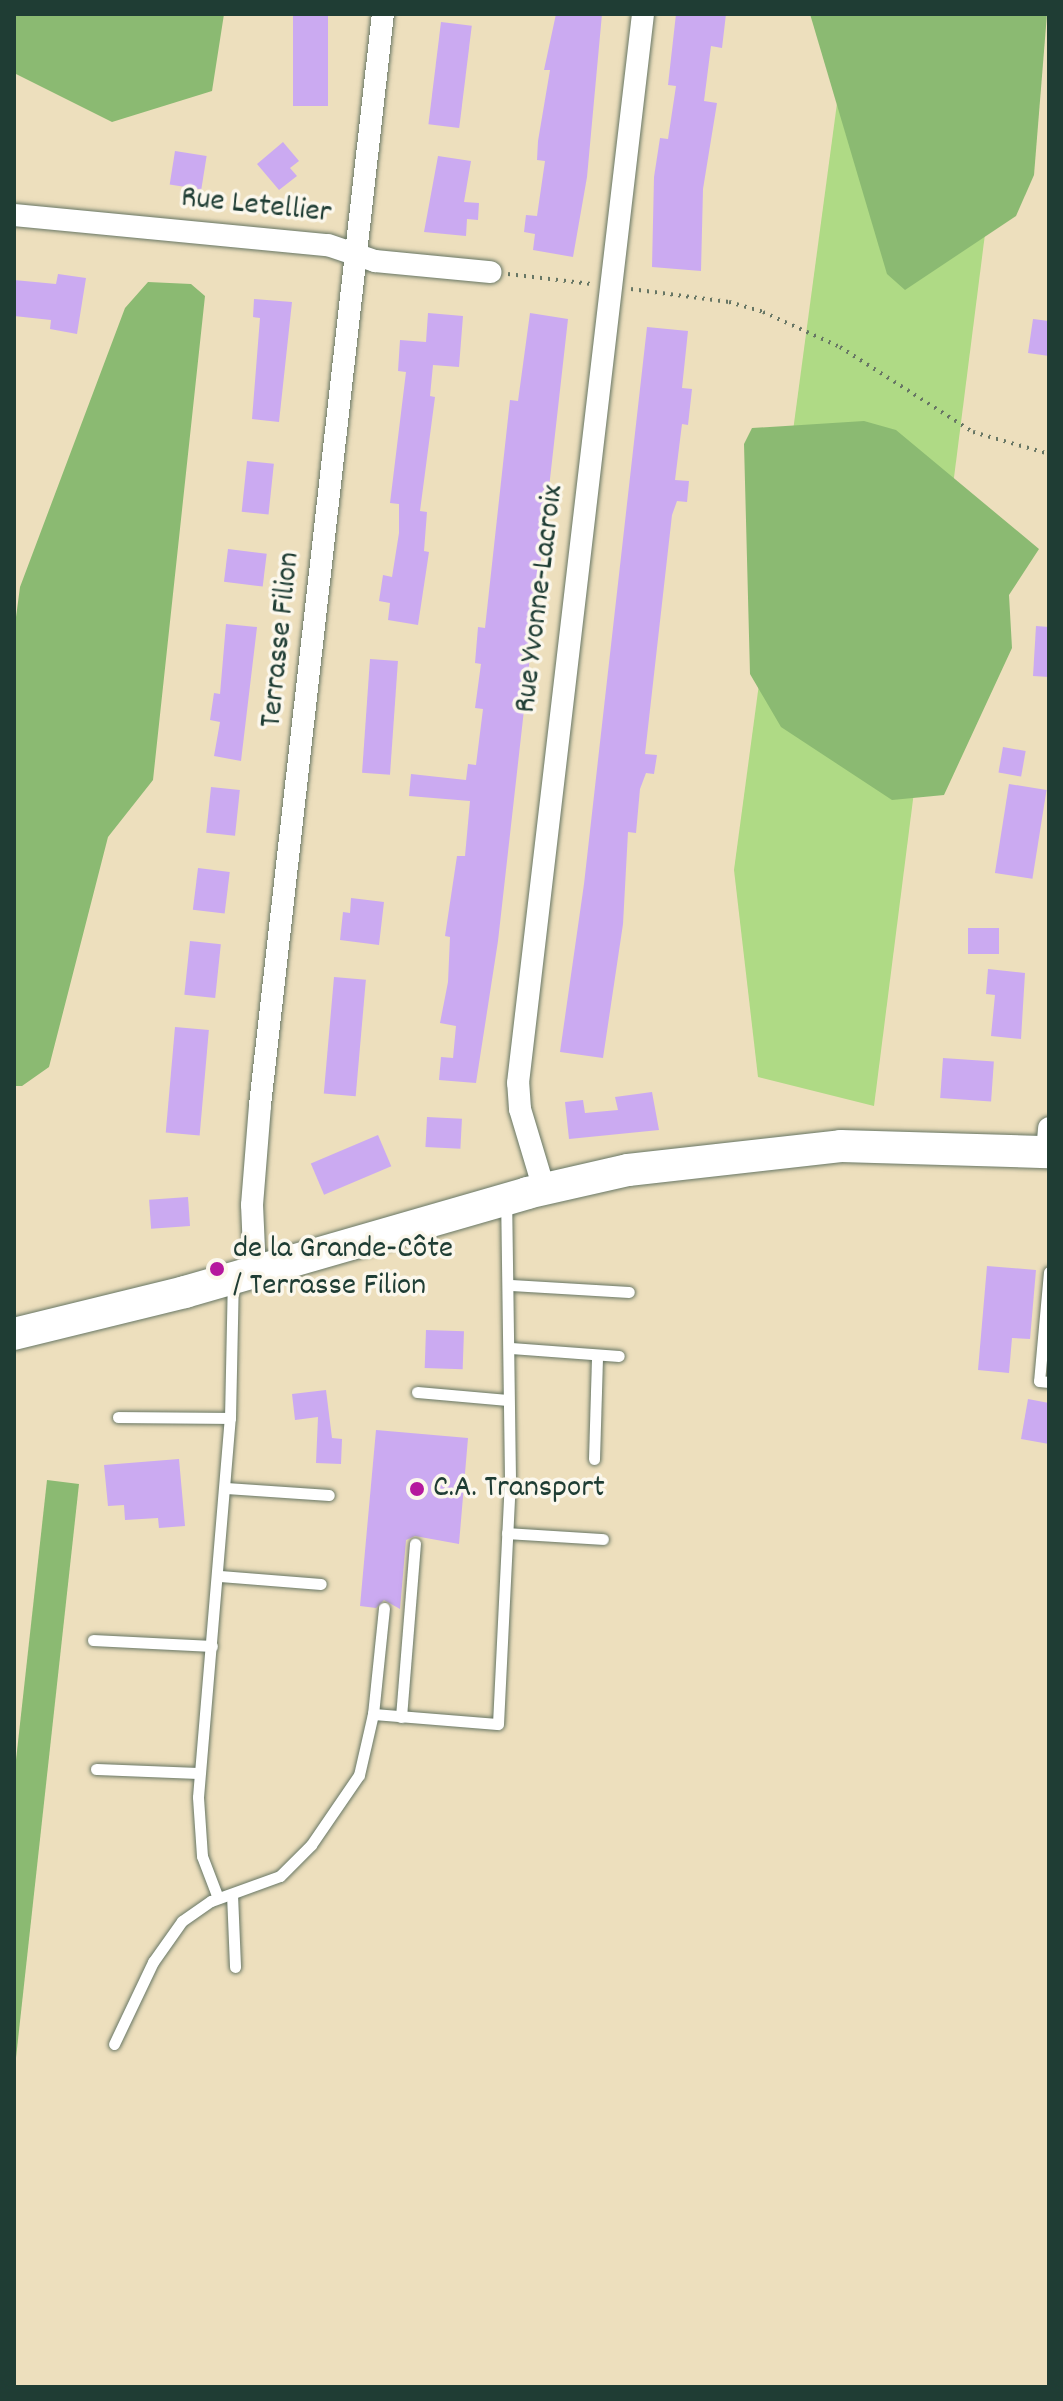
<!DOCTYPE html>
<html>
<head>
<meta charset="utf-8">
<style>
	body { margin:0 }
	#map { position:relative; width:1063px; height:2401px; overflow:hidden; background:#eddfbd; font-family:Dekko,sans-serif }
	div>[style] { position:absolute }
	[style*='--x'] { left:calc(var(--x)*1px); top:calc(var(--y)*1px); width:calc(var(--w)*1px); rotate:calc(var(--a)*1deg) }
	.green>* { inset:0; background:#afda85 }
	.forest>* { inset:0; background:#8bba72 }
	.building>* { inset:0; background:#cbaaf1; transform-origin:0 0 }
	.path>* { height:4px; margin-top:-2px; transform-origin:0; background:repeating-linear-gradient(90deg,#677664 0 2px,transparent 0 8px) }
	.roads { filter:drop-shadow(0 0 2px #677664) drop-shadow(0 0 2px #677664) }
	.service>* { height:11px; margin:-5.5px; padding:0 5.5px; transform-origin:5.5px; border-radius:5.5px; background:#fff }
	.minor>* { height:22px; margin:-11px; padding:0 11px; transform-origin:11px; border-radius:11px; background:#fff }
	.secondary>* { height:32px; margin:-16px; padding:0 16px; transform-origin:16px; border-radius:16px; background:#fff }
	.dots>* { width:22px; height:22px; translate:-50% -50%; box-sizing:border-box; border:4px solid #fbf7ec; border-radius:50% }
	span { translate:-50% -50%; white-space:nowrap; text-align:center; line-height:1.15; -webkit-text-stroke:7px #fbf7ec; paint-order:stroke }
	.street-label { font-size:32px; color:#1f3d34 }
	.poi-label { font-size:32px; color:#1f3d34 }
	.left { translate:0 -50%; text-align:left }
	.frame { position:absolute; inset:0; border:16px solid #1f3d34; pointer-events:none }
</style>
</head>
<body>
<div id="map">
	<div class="green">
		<div style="clip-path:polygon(849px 14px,1013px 14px,874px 1106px,758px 1077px,734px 870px)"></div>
	</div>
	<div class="forest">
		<div style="clip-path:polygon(14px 14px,224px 14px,212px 91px,112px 122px,14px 73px)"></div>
		<div style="clip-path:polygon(810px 14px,1047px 14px,1034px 175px,1016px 216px,905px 290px,887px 274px)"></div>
		<div style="clip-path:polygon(148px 282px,191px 284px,205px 296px,153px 780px,108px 837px,49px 1067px,22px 1086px,14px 1086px,14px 632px,20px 587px,125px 308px)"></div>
		<div style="clip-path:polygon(864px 421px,896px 430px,1039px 549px,1009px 595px,1012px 648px,944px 795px,892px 800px,781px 727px,750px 674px,744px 444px,752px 428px)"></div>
		<div style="clip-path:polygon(47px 1480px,79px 1484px,14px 2076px,14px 1778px)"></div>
	</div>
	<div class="building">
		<div style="left:293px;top:14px;width:35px;height:92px"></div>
		<div style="clip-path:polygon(556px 14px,602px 14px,587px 177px,573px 257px,533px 250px,535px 234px,524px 232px,526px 215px,537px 216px,545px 161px,537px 160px,538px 141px,550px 70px,544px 70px)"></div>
		<div style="clip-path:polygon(676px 14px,726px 14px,722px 48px,711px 46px,704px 101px,717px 103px,703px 189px,701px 271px,652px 267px,654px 177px,660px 138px,668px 139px,676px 86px,668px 85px)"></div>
		<div style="left:441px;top:22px;width:31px;height:103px;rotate:7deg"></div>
		<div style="clip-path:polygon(283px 142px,299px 161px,290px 168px,297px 176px,279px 190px,257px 164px)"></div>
		<div style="left:175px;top:151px;width:32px;height:34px;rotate:9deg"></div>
		<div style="clip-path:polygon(438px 156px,471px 161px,464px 202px,479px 203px,478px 220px,467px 219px,466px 236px,424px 232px)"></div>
		<div style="clip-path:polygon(58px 274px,86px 278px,77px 334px,50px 329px,51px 320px,14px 316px,14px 280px,56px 284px)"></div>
		<div style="clip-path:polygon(254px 299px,292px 302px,279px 422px,252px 419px,260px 318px,253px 317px)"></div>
		<div style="clip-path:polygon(428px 313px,463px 316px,459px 367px,433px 365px,430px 396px,435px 397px,420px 511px,427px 512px,424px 551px,429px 552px,418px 625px,388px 620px,390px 603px,379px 601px,383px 575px,392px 577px,399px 533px,399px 504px,390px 503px,406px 372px,398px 371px,400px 340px,426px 342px)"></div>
		<div style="clip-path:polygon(530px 313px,568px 319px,498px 941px,476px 1083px,439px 1080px,441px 1057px,453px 1058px,456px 1026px,440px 1023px,448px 982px,450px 937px,445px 936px,457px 856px,465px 856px,470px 801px,409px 796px,411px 774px,466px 780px,468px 764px,476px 765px,483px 709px,475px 708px,481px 664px,475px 663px,478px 627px,485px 628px,510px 400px,518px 401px)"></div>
		<div style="clip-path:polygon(1033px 319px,1049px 321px,1049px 356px,1028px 353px)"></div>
		<div style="clip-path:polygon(647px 327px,688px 331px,682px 388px,692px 389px,688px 425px,682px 424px,675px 480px,689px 481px,687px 502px,677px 501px,672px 515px,645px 754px,657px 755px,654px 774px,646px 773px,640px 789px,636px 833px,628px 832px,623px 924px,603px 1058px,560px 1052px,584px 884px)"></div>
		<div style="left:247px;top:461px;width:27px;height:51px;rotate:6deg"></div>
		<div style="left:228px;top:549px;width:39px;height:33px;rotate:7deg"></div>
		<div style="clip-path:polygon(226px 624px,257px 627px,241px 761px,214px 756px,220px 722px,210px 720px,214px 693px,220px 694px)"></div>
		<div style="clip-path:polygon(1036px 626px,1049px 627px,1049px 677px,1033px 676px)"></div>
		<div style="left:370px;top:659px;width:28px;height:114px;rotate:4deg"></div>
		<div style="left:1003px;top:747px;width:23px;height:26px;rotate:10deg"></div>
		<div style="left:1009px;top:784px;width:38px;height:90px;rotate:9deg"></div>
		<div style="left:211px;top:787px;width:29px;height:46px;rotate:6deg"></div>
		<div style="left:198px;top:868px;width:32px;height:42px;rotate:7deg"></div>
		<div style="clip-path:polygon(351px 898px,384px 902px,379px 945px,340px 940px,343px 912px,350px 913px)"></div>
		<div style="left:968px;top:928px;width:31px;height:26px"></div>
		<div style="left:190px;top:941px;width:31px;height:54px;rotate:6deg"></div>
		<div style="clip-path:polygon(988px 969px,1025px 973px,1021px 1039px,991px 1036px,995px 995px,986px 994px)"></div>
		<div style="left:334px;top:977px;width:32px;height:117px;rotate:5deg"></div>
		<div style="left:175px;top:1027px;width:34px;height:106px;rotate:5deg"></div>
		<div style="left:943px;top:1058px;width:51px;height:40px;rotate:4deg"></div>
		<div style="clip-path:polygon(652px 1092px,659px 1130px,569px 1139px,565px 1102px,583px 1100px,585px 1113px,618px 1110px,615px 1097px)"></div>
		<div style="left:427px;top:1117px;width:35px;height:30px;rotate:3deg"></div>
		<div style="left:378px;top:1135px;width:34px;height:73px;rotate:67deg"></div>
		<div style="left:188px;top:1197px;width:29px;height:39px;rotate:86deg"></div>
		<div style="clip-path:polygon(987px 1266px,1036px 1270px,1030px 1339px,1012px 1338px,1009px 1373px,978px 1370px)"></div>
		<div style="left:426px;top:1330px;width:38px;height:38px;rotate:2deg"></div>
		<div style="clip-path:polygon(326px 1390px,332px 1438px,342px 1439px,341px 1464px,316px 1463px,318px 1417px,295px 1420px,292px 1394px)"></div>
		<div style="clip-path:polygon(1028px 1399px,1049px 1403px,1049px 1444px,1021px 1439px)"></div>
		<div style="clip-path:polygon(376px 1430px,468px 1438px,459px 1544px,415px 1536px,406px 1540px,400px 1609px,384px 1600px,376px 1608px,360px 1606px)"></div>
		<div style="clip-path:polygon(179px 1459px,185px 1526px,159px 1528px,158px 1518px,125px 1520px,124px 1505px,108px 1506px,104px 1465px)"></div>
	</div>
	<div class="path">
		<div style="--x:508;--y:274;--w:84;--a:6.9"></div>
		<div style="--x:631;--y:289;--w:99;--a:7.6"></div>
		<div style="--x:729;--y:302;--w:35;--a:16"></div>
		<div style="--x:763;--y:312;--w:85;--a:24.4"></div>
		<div style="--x:840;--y:347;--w:158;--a:32.6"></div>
		<div style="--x:973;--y:432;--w:79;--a:16.1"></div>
	</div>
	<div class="roads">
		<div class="service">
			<div style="--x:1049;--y:1272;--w:109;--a:95.2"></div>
			<div style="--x:1039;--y:1381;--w:10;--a:6"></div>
			<div style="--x:511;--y:1285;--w:118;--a:3.4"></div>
			<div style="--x:511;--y:1348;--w:108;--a:4.2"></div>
			<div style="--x:417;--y:1392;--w:91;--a:5"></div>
			<div style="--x:118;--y:1417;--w:112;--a:0.5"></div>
			<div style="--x:230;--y:1418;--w:138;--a:-88.8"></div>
			<div style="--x:594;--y:1459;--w:104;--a:-88.3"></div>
			<div style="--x:226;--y:1488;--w:103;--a:3.9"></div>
			<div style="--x:507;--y:1533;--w:96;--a:3.6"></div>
			<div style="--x:220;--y:1576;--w:101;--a:4.5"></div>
			<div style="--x:384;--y:1608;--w:107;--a:95.9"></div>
			<div style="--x:373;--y:1714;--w:125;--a:4.6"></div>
			<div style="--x:498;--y:1724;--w:246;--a:-87.2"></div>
			<div style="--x:510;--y:1478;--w:277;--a:-90.8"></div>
			<div style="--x:93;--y:1640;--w:119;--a:2.9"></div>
			<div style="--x:401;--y:1717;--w:174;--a:-85.4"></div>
			<div style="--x:96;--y:1769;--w:103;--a:2.2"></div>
			<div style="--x:232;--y:1894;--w:73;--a:87.6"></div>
			<div style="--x:218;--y:1898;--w:45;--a:-110.9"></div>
			<div style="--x:202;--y:1856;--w:59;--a:-93.9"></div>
			<div style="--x:198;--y:1797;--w:380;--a:-85.2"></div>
			<div style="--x:114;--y:2044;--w:91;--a:-64.6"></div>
			<div style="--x:153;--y:1962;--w:50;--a:-54.7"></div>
			<div style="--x:182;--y:1921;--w:35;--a:-35"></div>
			<div style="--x:211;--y:1901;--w:73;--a:-19.9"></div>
			<div style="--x:280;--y:1876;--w:44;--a:-45"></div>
			<div style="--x:311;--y:1845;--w:85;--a:-55.6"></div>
			<div style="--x:359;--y:1775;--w:63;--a:-77.1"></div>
		</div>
		<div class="minor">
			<div style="--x:14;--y:215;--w:315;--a:5.5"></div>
			<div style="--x:328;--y:245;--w:50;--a:18.8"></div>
			<div style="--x:375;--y:261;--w:116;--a:5.5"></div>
			<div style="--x:1047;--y:1152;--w:24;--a:-85"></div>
			<div style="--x:544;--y:1189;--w:84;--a:-106.7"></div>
			<div style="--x:520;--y:1109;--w:26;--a:-94"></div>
			<div style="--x:518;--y:1083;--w:1076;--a:-83.33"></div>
			<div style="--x:255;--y:1273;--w:68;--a:-92.5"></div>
			<div style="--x:252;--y:1205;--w:100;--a:-85.4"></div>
			<div style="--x:260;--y:1105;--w:1098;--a:-83.57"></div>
		</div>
		<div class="secondary">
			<div style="--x:14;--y:1334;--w:176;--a:-13.8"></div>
			<div style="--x:185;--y:1292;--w:356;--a:-16.1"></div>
			<div style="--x:527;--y:1193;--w:104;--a:-12.8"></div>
			<div style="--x:628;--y:1170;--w:214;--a:-6.4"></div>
			<div style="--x:841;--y:1146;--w:208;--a:1.7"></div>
		</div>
	</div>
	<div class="dots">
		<div style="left:217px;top:1269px;background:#b5179e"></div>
		<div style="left:417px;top:1489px;background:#b5179e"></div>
	</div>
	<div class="street-label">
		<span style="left:256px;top:207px;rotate:6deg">Rue Letellier</span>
		<span style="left:541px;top:599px;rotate:-83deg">Rue Yvonne-Lacroix</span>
		<span style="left:282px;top:640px;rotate:-84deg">Terrasse Filion</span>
	</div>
	<div class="poi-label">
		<span class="left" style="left:233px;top:1269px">de la Grande-Côte<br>/ Terrasse Filion</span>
		<span class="left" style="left:433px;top:1489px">C.A. Transport</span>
	</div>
	<div class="frame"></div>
</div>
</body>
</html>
